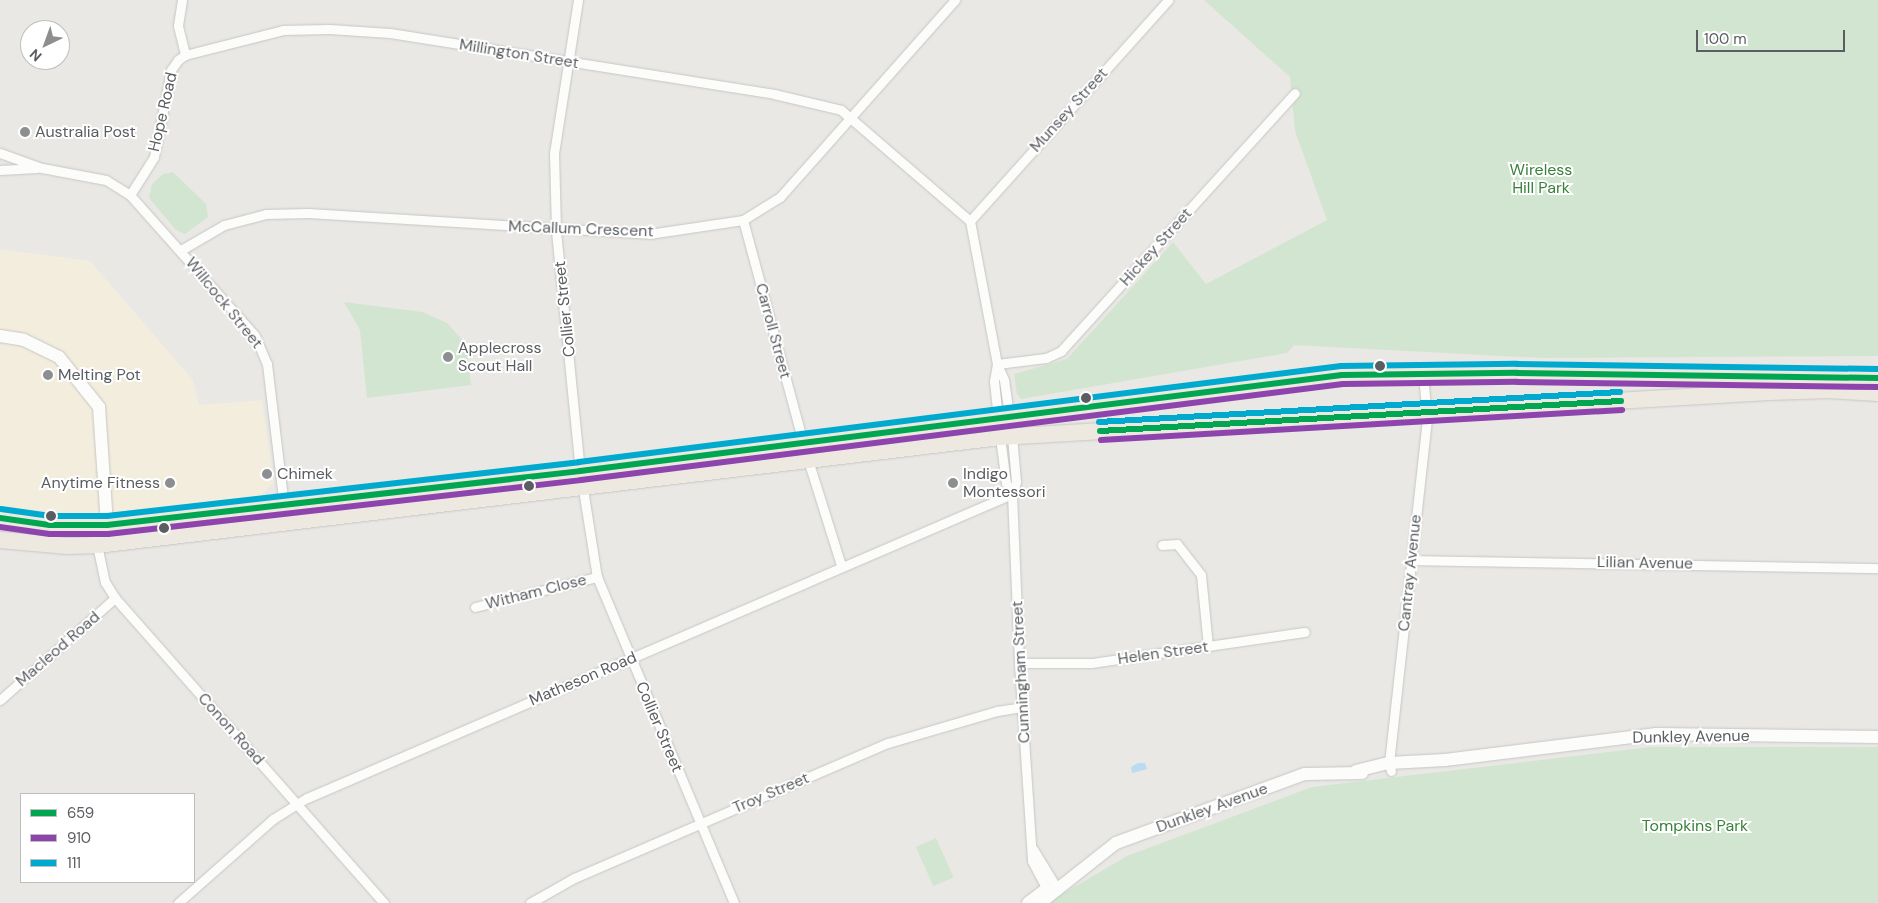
<!DOCTYPE html>
<html>
<head>
<meta charset="utf-8">
<style>
	body { margin:0 }
	#map { position:relative; width:1878px; height:903px; overflow:hidden; background:#e9e8e4; font-family:"DM Sans",sans-serif }
	div>[style] { position:absolute }
	[style*='--x'] { left:calc(var(--x)*1px); top:calc(var(--y)*1px); width:calc(var(--w)*1px); rotate:calc(var(--a)*1deg) }
	.commercial>* { inset:0; background:#f3eddd }
	.green>* { inset:0; background:#d2e5d0; transform-origin:0 0 }
	.water>* { inset:0; background:#b8ddf3 }
	.roads { filter:drop-shadow(0 0 1px #c6c6c6) drop-shadow(0 0 1px #c6c6c6) }
	.street>* { height:9px; margin:-4.5px; padding:0 4.5px; transform-origin:4.5px; border-radius:4.5px; background:#fcfcfb }
	.secondary>* { height:12px; margin:-6px; padding:0 6px; transform-origin:6px; border-radius:6px; background:#fcfcfb }
	.highway>* { height:16px; margin:-8px; padding:0 8px; transform-origin:8px; border-radius:8px; background:#ede9e0 }
	.bus-1>* { height:6px; margin:-3px; padding:0 3px; transform-origin:3px; border-radius:3px; background:#00a651 }
	.bus-2>* { height:6px; margin:-3px; padding:0 3px; transform-origin:3px; border-radius:3px; background:#8e44ad }
	.bus-3>* { height:6px; margin:-3px; padding:0 3px; transform-origin:3px; border-radius:3px; background:#00a9ce }
	.dots>* { width:14px; height:14px; translate:-50% -50%; box-sizing:border-box; border:2px solid #fff; border-radius:50% }
	span { translate:-50% -50%; white-space:nowrap; text-align:center; line-height:1.15; -webkit-text-stroke:4px #fff; paint-order:stroke }
	.street-label { font-size:16px; color:#5a5d61 }
	.poi-label { font-size:16px; color:#5a5d61 }
	.left { translate:0 -50%; text-align:left }
	.right { translate:-100% -50%; text-align:right }
	.park-label { font-size:16px; color:#39813a }
	.legend { position:absolute; left:20px; top:793px; width:175px; height:90px; box-sizing:border-box; background:#fff; border:1px solid #bdbec0; margin:0; padding:6px 9px; list-style:none; font-size:15px; color:#5a5d61 }
	.legend li { display:flex; align-items:center; gap:10px; height:25px }
	.legend b { width:25px; border:1px solid #bdbec0 }
	.north { position:absolute; left:20px; top:20px; width:50px; height:50px; box-sizing:border-box; background:#fff; border:1px solid #bdbec0; border-radius:50%; rotate:222deg; font-size:14px; font-weight:700; line-height:20px; text-align:center; color:#5a5d61 }
	.north::after { content:''; display:block; margin:auto; width:18px; height:22px; background:#8c8e8f; clip-path:polygon(50% 0,100% 100%,50% 72%,0 100%) }
	.scale { position:absolute; left:1696px; top:30px; width:149px; height:22px; box-sizing:border-box; border:2px solid #5a5d61; border-top:0; padding-left:6px; font-size:15px; line-height:18px; white-space:nowrap; color:#5a5d61; -webkit-text-stroke:4px #fff; paint-order:stroke }
</style>
</head>
<body>
<div id="map">
	<div class="commercial">
		<div style="clip-path:polygon(0 249px,90px 261px,193px 380px,199px 405px,262px 400px,274px 483px,259px 497px,116px 513px,73px 514px,0 506px)"></div>
	</div>
	<div class="green">
		<div style="clip-path:polygon(1204px 0,1878px 0,1878px 356px,1541px 358px,1294px 345px,1287px 353px,1021px 399px,1017px 394px,1014px 374px,1067px 359px,1173px 242px,1206px 284px,1327px 220px,1295px 131px,1290px 77px)"></div>
		<div style="clip-path:polygon(173px 172px,206px 204px,208px 217px,185px 234px,176px 230px,149px 198px,152px 184px,163px 174px)"></div>
		<div style="clip-path:polygon(344px 302px,422px 312px,447px 323px,466px 344px,471px 385px,367px 398px,360px 330px)"></div>
		<div style="clip-path:polygon(1651px 747px,1878px 747px,1878px 903px,1047px 903px,1127px 856px,1312px 787px)"></div>
		<div style="left:936px;top:838px;width:43px;height:22px;rotate:66deg"></div>
	</div>
	<div class="water">
		<div style="clip-path:polygon(1138px 763px,1145px 763px,1147px 769px,1132px 773px,1131px 767px)"></div>
	</div>
	<div class="roads">
		<div class="street">
			<div style="--x:182;--y:0;--w:26;--a:99"></div>
			<div style="--x:178;--y:26;--w:30;--a:76"></div>
			<div style="--x:578;--y:0;--w:155;--a:98.9"></div>
			<div style="--x:554;--y:153;--w:78;--a:88.5"></div>
			<div style="--x:556;--y:231;--w:241;--a:84.3"></div>
			<div style="--x:0;--y:153;--w:45;--a:19.7"></div>
			<div style="--x:42;--y:168;--w:65;--a:10.6"></div>
			<div style="--x:106;--y:180;--w:28;--a:32"></div>
			<div style="--x:130;--y:195;--w:188;--a:48.4"></div>
			<div style="--x:255;--y:336;--w:30;--a:67"></div>
			<div style="--x:267;--y:364;--w:160;--a:83.2"></div>
			<div style="--x:0;--y:170;--w:37;--a:-3"></div>
			<div style="--x:130;--y:195;--w:45;--a:-57.7"></div>
			<div style="--x:154;--y:157;--w:89;--a:-78.9"></div>
			<div style="--x:171;--y:70;--w:12;--a:-55"></div>
			<div style="--x:178;--y:60;--w:9;--a:-36"></div>
			<div style="--x:185;--y:55;--w:101;--a:-14.3"></div>
			<div style="--x:283;--y:30;--w:46;--a:-1.2"></div>
			<div style="--x:329;--y:29;--w:61;--a:3.8"></div>
			<div style="--x:390;--y:33;--w:389;--a:9"></div>
			<div style="--x:774;--y:94;--w:69;--a:13.4"></div>
			<div style="--x:841;--y:110;--w:170;--a:40.7"></div>
			<div style="--x:970;--y:221;--w:146;--a:79.3"></div>
			<div style="--x:997;--y:364;--w:17;--a:66"></div>
			<div style="--x:1004;--y:380;--w:57;--a:81.9"></div>
			<div style="--x:1012;--y:436;--w:46;--a:85"></div>
			<div style="--x:1016;--y:482;--w:13;--a:108"></div>
			<div style="--x:1012;--y:494;--w:169;--a:87.6"></div>
			<div style="--x:1019;--y:663;--w:198;--a:86.2"></div>
			<div style="--x:1032;--y:861;--w:36;--a:62"></div>
			<div style="--x:743;--y:220;--w:230;--a:74.9"></div>
			<div style="--x:970;--y:221;--w:297;--a:-48.1"></div>
			<div style="--x:181;--y:250;--w:50;--a:-30.2"></div>
			<div style="--x:224;--y:225;--w:43;--a:-14.7"></div>
			<div style="--x:266;--y:214;--w:42;--a:-1.4"></div>
			<div style="--x:308;--y:213;--w:342;--a:3.5"></div>
			<div style="--x:649;--y:234;--w:95;--a:-8.5"></div>
			<div style="--x:743;--y:220;--w:44;--a:-31.9"></div>
			<div style="--x:780;--y:197;--w:264;--a:-48.4"></div>
			<div style="--x:997;--y:364;--w:49;--a:-7"></div>
			<div style="--x:1046;--y:358;--w:17;--a:-25"></div>
			<div style="--x:1061;--y:351;--w:348;--a:-47.8"></div>
			<div style="--x:997;--y:364;--w:17;--a:100"></div>
			<div style="--x:994;--y:381;--w:56;--a:83.9"></div>
			<div style="--x:1000;--y:437;--w:46;--a:82.6"></div>
			<div style="--x:1006;--y:483;--w:13;--a:61"></div>
			<div style="--x:808;--y:460;--w:110;--a:72.6"></div>
			<div style="--x:583;--y:489;--w:89;--a:81"></div>
			<div style="--x:597;--y:577;--w:354;--a:67.2"></div>
			<div style="--x:97;--y:545;--w:38;--a:78"></div>
			<div style="--x:105;--y:582;--w:19;--a:58"></div>
			<div style="--x:115;--y:598;--w:407;--a:48.6"></div>
			<div style="--x:1162;--y:545;--w:15;--a:-4"></div>
			<div style="--x:1177;--y:544;--w:39;--a:52"></div>
			<div style="--x:1201;--y:575;--w:71;--a:84.4"></div>
			<div style="--x:1411;--y:560;--w:467;--a:1"></div>
			<div style="--x:475;--y:607;--w:126;--a:-13.8"></div>
			<div style="--x:1019;--y:663;--w:73;--a:0"></div>
			<div style="--x:1092;--y:663;--w:215;--a:-8.3"></div>
			<div style="--x:0;--y:700;--w:154;--a:-41.6"></div>
			<div style="--x:1391;--y:771;--w:8;--a:-104"></div>
			<div style="--x:1389;--y:763;--w:347;--a:-83.7"></div>
			<div style="--x:1427;--y:418;--w:43;--a:-95.3"></div>
			<div style="--x:1033;--y:849;--w:48;--a:58.6"></div>
			<div style="--x:178;--y:903;--w:127;--a:-41.5"></div>
			<div style="--x:273;--y:819;--w:40;--a:-32"></div>
			<div style="--x:307;--y:798;--w:768;--a:-23.33"></div>
			<div style="--x:530;--y:903;--w:51;--a:-29.6"></div>
			<div style="--x:574;--y:878;--w:342;--a:-23.3"></div>
			<div style="--x:888;--y:743;--w:114;--a:-16.4"></div>
			<div style="--x:997;--y:711;--w:25;--a:-9"></div>
		</div>
		<div class="secondary">
			<div style="--x:0;--y:336;--w:24;--a:9"></div>
			<div style="--x:24;--y:340;--w:39;--a:26"></div>
			<div style="--x:59;--y:357;--w:64;--a:51.3"></div>
			<div style="--x:99;--y:407;--w:118;--a:86.1"></div>
			<div style="--x:1356;--y:771;--w:34;--a:-14"></div>
			<div style="--x:1389;--y:763;--w:56;--a:-3.1"></div>
			<div style="--x:1445;--y:760;--w:213;--a:-7"></div>
			<div style="--x:1656;--y:734;--w:222;--a:0.8"></div>
			<div style="--x:1028;--y:903;--w:21;--a:-37"></div>
			<div style="--x:1040;--y:903;--w:97;--a:-38.3"></div>
			<div style="--x:1116;--y:843;--w:201;--a:-20.1"></div>
			<div style="--x:1305;--y:774;--w:57;--a:-1"></div>
		</div>
		<div class="highway">
			<div style="--x:0;--y:518;--w:50;--a:8"></div>
			<div style="--x:50;--y:525;--w:57;--a:0"></div>
			<div style="--x:107;--y:525;--w:476;--a:-6.5"></div>
			<div style="--x:580;--y:471;--w:768;--a:-7.18"></div>
			<div style="--x:1342;--y:375;--w:175;--a:-0.7"></div>
			<div style="--x:1517;--y:373;--w:361;--a:0.8"></div>
			<div style="--x:0;--y:540;--w:68;--a:5"></div>
			<div style="--x:68;--y:546;--w:29;--a:-2"></div>
			<div style="--x:97;--y:545;--w:909;--a:-6.82"></div>
			<div style="--x:1000;--y:437;--w:770;--a:-3.35"></div>
			<div style="--x:1769;--y:392;--w:59;--a:-1.9"></div>
			<div style="--x:1828;--y:390;--w:50;--a:3.4"></div>
		</div>
	</div>
	<div class="bus-1">
		<div style="--x:1100;--y:431;--w:522;--a:-3.3"></div>
		<div style="--x:0;--y:518;--w:50;--a:8"></div>
		<div style="--x:50;--y:525;--w:57;--a:0"></div>
		<div style="--x:107;--y:525;--w:476;--a:-6.5"></div>
		<div style="--x:580;--y:471;--w:768;--a:-7.18"></div>
		<div style="--x:1342;--y:375;--w:175;--a:-0.7"></div>
		<div style="--x:1517;--y:373;--w:361;--a:0.8"></div>
	</div>
	<div class="bus-2">
		<div style="--x:1101;--y:440;--w:522;--a:-3.3"></div>
		<div style="--x:0;--y:527;--w:50;--a:8"></div>
		<div style="--x:50;--y:534;--w:58;--a:0"></div>
		<div style="--x:108;--y:534;--w:476;--a:-6.5"></div>
		<div style="--x:581;--y:480;--w:768;--a:-7.18"></div>
		<div style="--x:1343;--y:384;--w:174;--a:-0.7"></div>
		<div style="--x:1517;--y:382;--w:361;--a:0.8"></div>
	</div>
	<div class="bus-3">
		<div style="--x:1099;--y:422;--w:522;--a:-3.3"></div>
		<div style="--x:1;--y:509;--w:50;--a:8"></div>
		<div style="--x:51;--y:516;--w:56;--a:0"></div>
		<div style="--x:107;--y:516;--w:475;--a:-6.5"></div>
		<div style="--x:579;--y:462;--w:768;--a:-7.18"></div>
		<div style="--x:1341;--y:366;--w:176;--a:-0.7"></div>
		<div style="--x:1517;--y:364;--w:361;--a:0.8"></div>
	</div>
	<div class="dots">
		<div style="left:25px;top:132px;background:#8c8e8f"></div>
		<div style="left:448px;top:357px;background:#8c8e8f"></div>
		<div style="left:1380px;top:366px;background:#5a5d61"></div>
		<div style="left:48px;top:375px;background:#8c8e8f"></div>
		<div style="left:1086px;top:398px;background:#5a5d61"></div>
		<div style="left:267px;top:474px;background:#8c8e8f"></div>
		<div style="left:170px;top:483px;background:#8c8e8f"></div>
		<div style="left:953px;top:483px;background:#8c8e8f"></div>
		<div style="left:529px;top:486px;background:#5a5d61"></div>
		<div style="left:51px;top:516px;background:#5a5d61"></div>
		<div style="left:164px;top:528px;background:#5a5d61"></div>
	</div>
	<div class="street-label">
		<span style="left:519px;top:54px;rotate:9deg">Millington Street</span>
		<span style="left:1069px;top:110px;rotate:-48deg">Munsey Street</span>
		<span style="left:163px;top:112px;rotate:-77deg">Hope Road</span>
		<span style="left:581px;top:229px;rotate:2deg">McCallum Crescent</span>
		<span style="left:1156px;top:247px;rotate:-48deg">Hickey Street</span>
		<span style="left:224px;top:303px;rotate:51deg">Willcock Street</span>
		<span style="left:565px;top:309px;rotate:-96deg">Collier Street</span>
		<span style="left:773px;top:331px;rotate:75deg">Carroll Street</span>
		<span style="left:1645px;top:563px;rotate:1deg">Lilian Avenue</span>
		<span style="left:1410px;top:573px;rotate:-84deg">Cantray Avenue</span>
		<span style="left:536px;top:592px;rotate:-14deg">Witham Close</span>
		<span style="left:58px;top:649px;rotate:-41deg">Macleod Road</span>
		<span style="left:1163px;top:653px;rotate:-8deg">Helen Street</span>
		<span style="left:1021px;top:672px;rotate:-93deg">Cunningham Street</span>
		<span style="left:583px;top:679px;rotate:-23deg">Matheson Road</span>
		<span style="left:659px;top:727px;rotate:67deg">Collier Street</span>
		<span style="left:231px;top:729px;rotate:48deg">Conon Road</span>
		<span style="left:1691px;top:737px;rotate:-1deg">Dunkley Avenue</span>
		<span style="left:771px;top:793px;rotate:-23deg">Troy Street</span>
		<span style="left:1212px;top:808px;rotate:-20deg">Dunkley Avenue</span>
	</div>
	<div class="poi-label">
		<span class="left" style="left:35px;top:132px">Australia Post</span>
		<span class="left" style="left:458px;top:357px">Applecross<br>Scout Hall</span>
		<span class="left" style="left:58px;top:375px">Melting Pot</span>
		<span class="left" style="left:277px;top:474px">Chimek</span>
		<span class="left" style="left:963px;top:483px">Indigo<br>Montessori</span>
		<span class="right" style="left:160px;top:483px">Anytime Fitness</span>
	</div>
	<div class="park-label">
		<span style="left:1541px;top:179px">Wireless<br>Hill Park</span>
		<span style="left:1695px;top:826px">Tompkins Park</span>
	</div>
	<ul class="legend">
	<li><b style="height:6px;background:#00a651"></b>659</li>
	<li><b style="height:6px;background:#8e44ad"></b>910</li>
	<li><b style="height:6px;background:#00a9ce"></b>111</li>
	</ul>
	<div class="north">N</div>
	<div class="scale">100 m</div>
</div>
</body>
</html>
